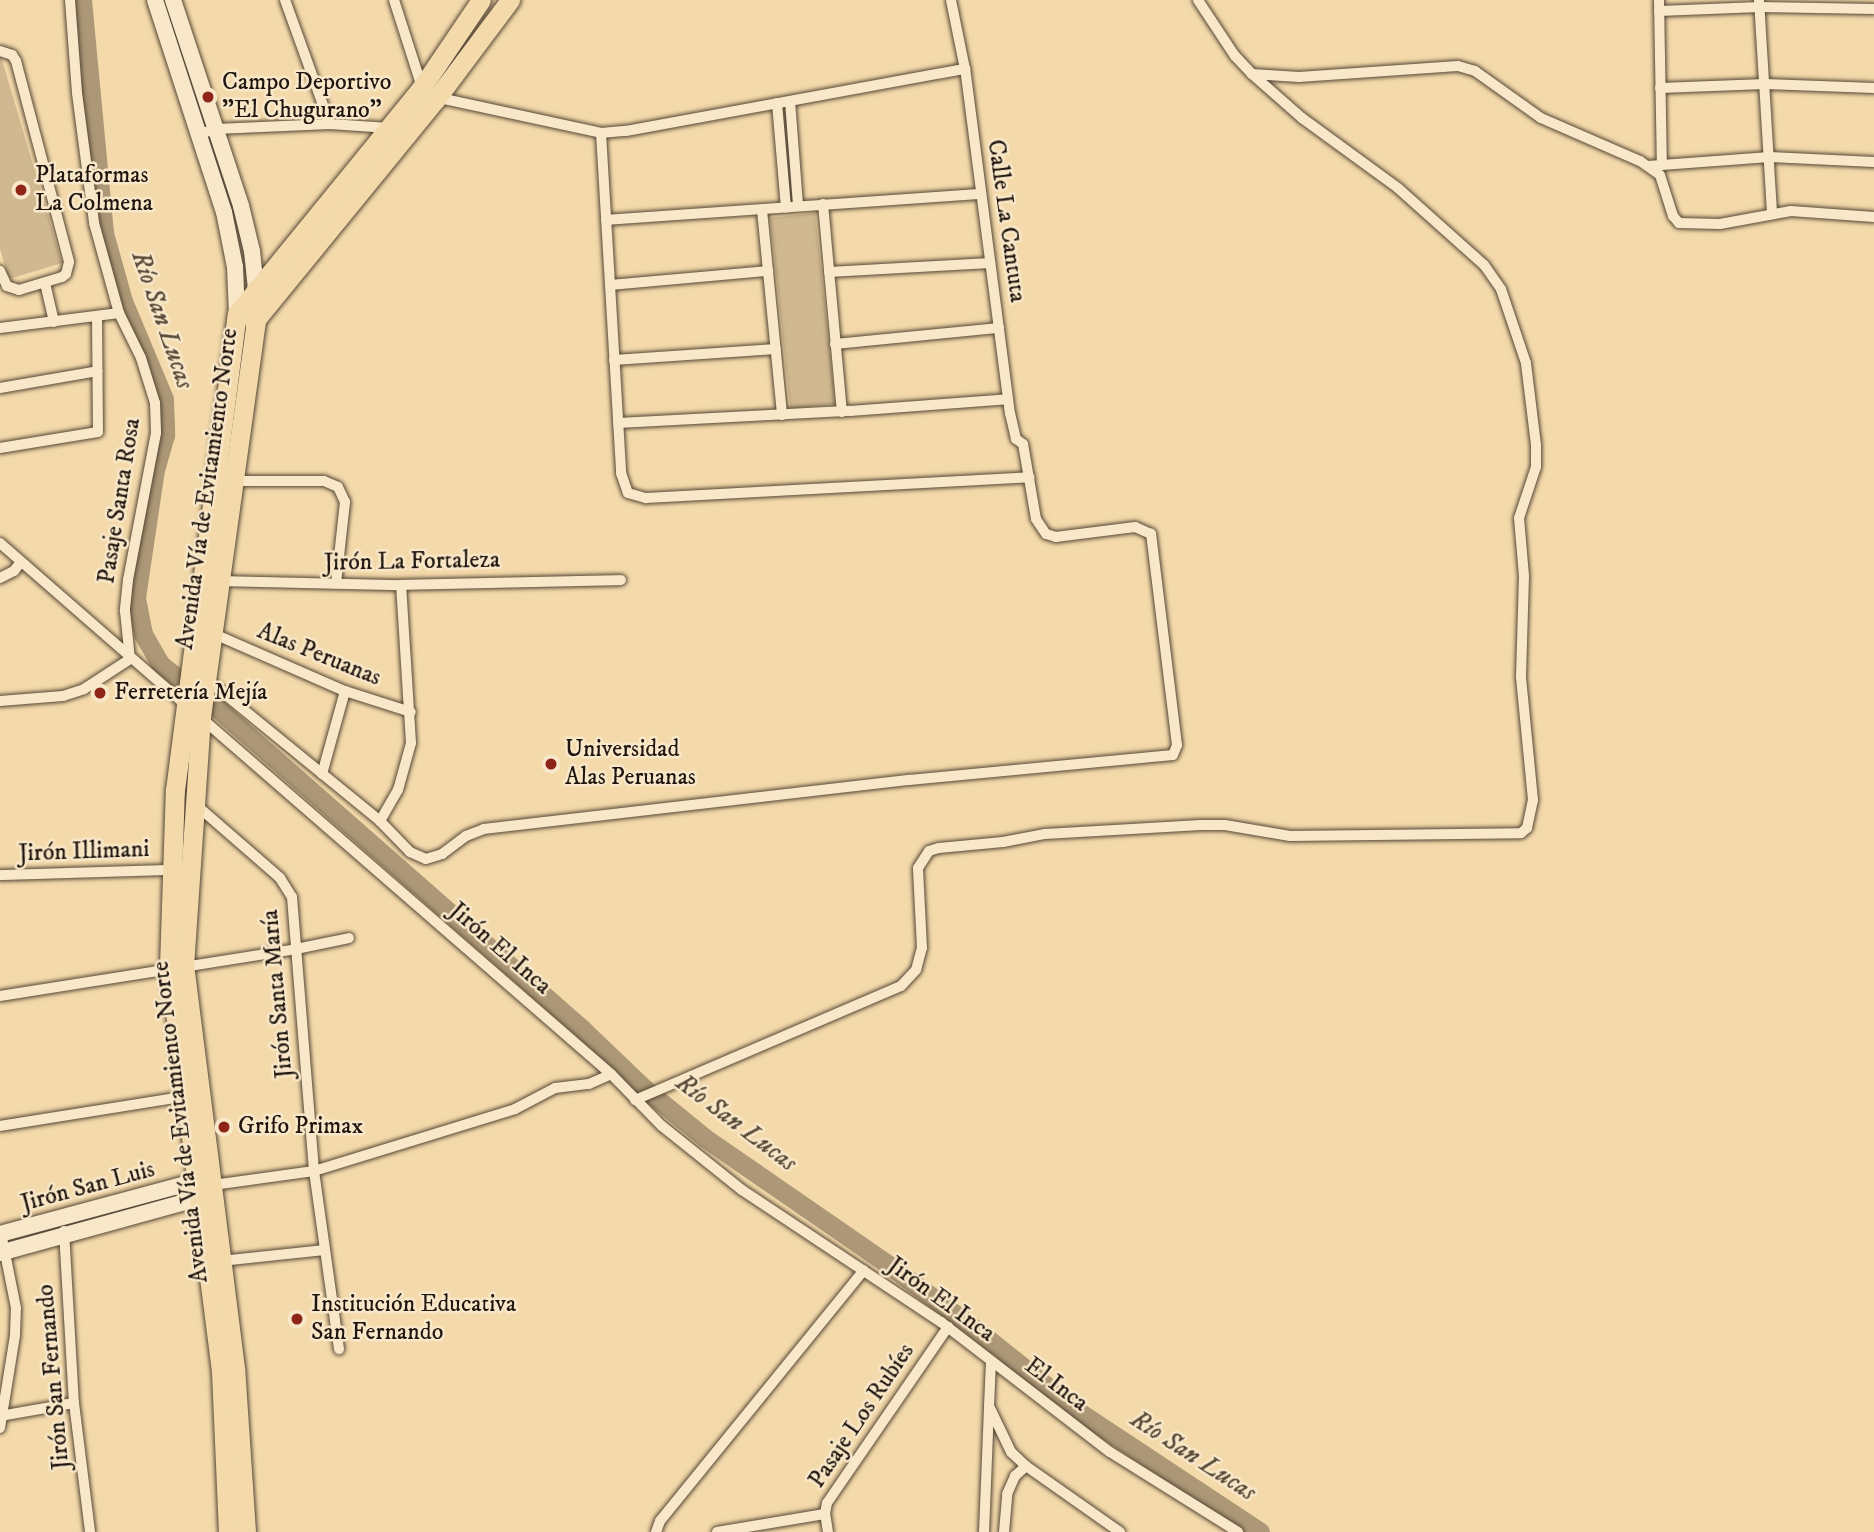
<!DOCTYPE html>
<html>
<head>
<meta charset="utf-8">
<style>
	body { margin:0 }
	#map { position:relative; width:1874px; height:1532px; overflow:hidden; background:#f4daab; font-family:"IM FELL DW Pica",serif }
	div>[style] { position:absolute }
	[style*='--x'] { left:calc(var(--x)*1px); top:calc(var(--y)*1px); width:calc(var(--w)*1px); rotate:calc(var(--a)*1deg) }
	.green>* { inset:0; background:#d0b990; transform-origin:0 0 }
	.river>* { height:19px; margin:-9.5px; padding:0 9.5px; transform-origin:9.5px; border-radius:9.5px; background:#ac9776 }
	.roads { filter:drop-shadow(0 0 2px #554736) drop-shadow(0 0 2px #554736) }
	.street>* { height:10px; margin:-5px; padding:0 5px; transform-origin:5px; border-radius:5px; background:#f8e7c8 }
	.secondary>* { height:16px; margin:-8px; padding:0 8px; transform-origin:8px; border-radius:8px; background:#f8e7c8 }
	.highway>* { height:19px; margin:-9.5px; padding:0 9.5px; transform-origin:9.5px; border-radius:9.5px; background:#f4daab }
	.dots>* { width:19px; height:19px; translate:-50% -50%; box-sizing:border-box; border:4px solid #f8e7c8; border-radius:50% }
	span { translate:-50% -50%; white-space:nowrap; text-align:center; line-height:1.15; -webkit-text-stroke:5px #f8e7c8; paint-order:stroke }
	.poi-label { font-size:24px; color:#20160f }
	.left { translate:0 -50%; text-align:left }
	.street-label { font-size:24px; color:#20160f }
	.water-label { font-size:26px; color:#584a38; font-style:italic }
</style>
</head>
<body>
<div id="map">
	<div class="green">
		<div style="clip-path:polygon(0 53px,62px 263px,9px 279px,0 249px)"></div>
		<div style="left:815px;top:213px;width:192px;height:45px;rotate:84deg"></div>
	</div>
	<div class="river">
		<div style="--x:82;--y:0;--w:234;--a:84.6"></div>
		<div style="--x:104;--y:233;--w:71;--a:74.4"></div>
		<div style="--x:123;--y:301;--w:106;--a:67.3"></div>
		<div style="--x:164;--y:399;--w:36;--a:88"></div>
		<div style="--x:165;--y:435;--w:35;--a:106"></div>
		<div style="--x:155;--y:469;--w:130;--a:98.4"></div>
		<div style="--x:136;--y:598;--w:37;--a:79"></div>
		<div style="--x:143;--y:634;--w:34;--a:60"></div>
		<div style="--x:160;--y:664;--w:29;--a:38"></div>
		<div style="--x:218;--y:709;--w:486;--a:41.3"></div>
		<div style="--x:583;--y:1030;--w:86;--a:43.6"></div>
		<div style="--x:645;--y:1089;--w:77;--a:39.2"></div>
		<div style="--x:705;--y:1138;--w:224;--a:34.6"></div>
		<div style="--x:889;--y:1265;--w:111;--a:36.6"></div>
		<div style="--x:978;--y:1331;--w:129;--a:38.7"></div>
		<div style="--x:1079;--y:1412;--w:217;--a:33.5"></div>
	</div>
	<div class="roads">
		<div class="street">
			<div style="--x:70;--y:0;--w:93;--a:85.7"></div>
			<div style="--x:77;--y:93;--w:131;--a:82.5"></div>
			<div style="--x:94;--y:223;--w:93;--a:74.5"></div>
			<div style="--x:119;--y:313;--w:50;--a:63.9"></div>
			<div style="--x:141;--y:358;--w:47;--a:72.7"></div>
			<div style="--x:155;--y:403;--w:30;--a:88"></div>
			<div style="--x:156;--y:433;--w:150;--a:100.8"></div>
			<div style="--x:128;--y:580;--w:31;--a:96"></div>
			<div style="--x:125;--y:611;--w:48;--a:84.1"></div>
			<div style="--x:285;--y:0;--w:132;--a:70.1"></div>
			<div style="--x:394;--y:0;--w:91;--a:72.2"></div>
			<div style="--x:1659;--y:0;--w:165;--a:89"></div>
			<div style="--x:1759;--y:0;--w:213;--a:86.5"></div>
			<div style="--x:1659;--y:11;--w:101;--a:-2.3"></div>
			<div style="--x:1760;--y:7;--w:114;--a:1"></div>
			<div style="--x:0;--y:51;--w:13;--a:18"></div>
			<div style="--x:12;--y:55;--w:7;--a:56"></div>
			<div style="--x:16;--y:61;--w:208;--a:75.2"></div>
			<div style="--x:69;--y:262;--w:12;--a:104"></div>
			<div style="--x:66;--y:274;--w:5;--a:143"></div>
			<div style="--x:62;--y:277;--w:45;--a:163.2"></div>
			<div style="--x:19;--y:290;--w:13;--a:-162"></div>
			<div style="--x:7;--y:286;--w:17;--a:-115"></div>
			<div style="--x:1252;--y:74;--w:47;--a:3.7"></div>
			<div style="--x:1299;--y:77;--w:159;--a:-4"></div>
			<div style="--x:1458;--y:66;--w:18;--a:16"></div>
			<div style="--x:1475;--y:71;--w:81;--a:35.5"></div>
			<div style="--x:1541;--y:118;--w:108;--a:23.5"></div>
			<div style="--x:1640;--y:161;--w:24;--a:35"></div>
			<div style="--x:1660;--y:175;--w:43;--a:72.4"></div>
			<div style="--x:1673;--y:216;--w:9;--a:49"></div>
			<div style="--x:1679;--y:223;--w:41;--a:1.4"></div>
			<div style="--x:1720;--y:224;--w:72;--a:-10.4"></div>
			<div style="--x:1791;--y:211;--w:83;--a:4.1"></div>
			<div style="--x:1660;--y:88;--w:105;--a:-2.2"></div>
			<div style="--x:1765;--y:84;--w:109;--a:2.1"></div>
			<div style="--x:435;--y:97;--w:170;--a:12.2"></div>
			<div style="--x:601;--y:133;--w:25;--a:-5"></div>
			<div style="--x:626;--y:131;--w:345;--a:-10.4"></div>
			<div style="--x:790;--y:101;--w:105;--a:85.6"></div>
			<div style="--x:777;--y:103;--w:105;--a:85.1"></div>
			<div style="--x:601;--y:133;--w:341;--a:86.6"></div>
			<div style="--x:621;--y:473;--w:21;--a:71"></div>
			<div style="--x:628;--y:493;--w:19;--a:16"></div>
			<div style="--x:646;--y:498;--w:384;--a:-3.1"></div>
			<div style="--x:199;--y:134;--w:18;--a:-16"></div>
			<div style="--x:216;--y:129;--w:114;--a:-2.5"></div>
			<div style="--x:330;--y:124;--w:59;--a:3.9"></div>
			<div style="--x:1648;--y:166;--w:122;--a:-4.2"></div>
			<div style="--x:1770;--y:157;--w:104;--a:2.8"></div>
			<div style="--x:823;--y:204;--w:209;--a:84.8"></div>
			<div style="--x:762;--y:210;--w:206;--a:84.4"></div>
			<div style="--x:606;--y:220;--w:376;--a:-4"></div>
			<div style="--x:829;--y:272;--w:161;--a:-3.2"></div>
			<div style="--x:45;--y:283;--w:40;--a:77"></div>
			<div style="--x:610;--y:285;--w:159;--a:-5.1"></div>
			<div style="--x:0;--y:328;--w:120;--a:-7.2"></div>
			<div style="--x:835;--y:344;--w:165;--a:-5.6"></div>
			<div style="--x:614;--y:360;--w:162;--a:-3.9"></div>
			<div style="--x:0;--y:388;--w:99;--a:-9.8"></div>
			<div style="--x:618;--y:423;--w:232;--a:-3"></div>
			<div style="--x:850;--y:411;--w:158;--a:-4.3"></div>
			<div style="--x:0;--y:448;--w:99;--a:-9.3"></div>
			<div style="--x:98;--y:432;--w:116;--a:-90.5"></div>
			<div style="--x:234;--y:481;--w:90;--a:0"></div>
			<div style="--x:324;--y:481;--w:15;--a:23"></div>
			<div style="--x:338;--y:487;--w:17;--a:65"></div>
			<div style="--x:345;--y:502;--w:82;--a:96.3"></div>
			<div style="--x:0;--y:543;--w:248;--a:41.1"></div>
			<div style="--x:0;--y:578;--w:16;--a:-27"></div>
			<div style="--x:14;--y:571;--w:10;--a:-53"></div>
			<div style="--x:218;--y:581;--w:183;--a:1.3"></div>
			<div style="--x:401;--y:585;--w:220;--a:-1.3"></div>
			<div style="--x:212;--y:633;--w:145;--a:23.6"></div>
			<div style="--x:345;--y:691;--w:69;--a:17.7"></div>
			<div style="--x:206;--y:679;--w:225;--a:39.2"></div>
			<div style="--x:380;--y:821;--w:43;--a:45.9"></div>
			<div style="--x:410;--y:852;--w:17;--a:24"></div>
			<div style="--x:426;--y:859;--w:17;--a:-17"></div>
			<div style="--x:442;--y:854;--w:30;--a:-37"></div>
			<div style="--x:466;--y:836;--w:19;--a:-21"></div>
			<div style="--x:484;--y:829;--w:428;--a:-6.6"></div>
			<div style="--x:909;--y:780;--w:265;--a:-5.4"></div>
			<div style="--x:1173;--y:755;--w:11;--a:-68"></div>
			<div style="--x:1177;--y:745;--w:213;--a:-97"></div>
			<div style="--x:1151;--y:534;--w:17;--a:-156"></div>
			<div style="--x:1135;--y:527;--w:80;--a:172.8"></div>
			<div style="--x:1056;--y:537;--w:10;--a:-163"></div>
			<div style="--x:1046;--y:534;--w:18;--a:-124"></div>
			<div style="--x:1036;--y:519;--w:76;--a:-99.8"></div>
			<div style="--x:1023;--y:444;--w:9;--a:-144"></div>
			<div style="--x:1016;--y:439;--w:26;--a:-103"></div>
			<div style="--x:1010;--y:414;--w:348;--a:-97.4"></div>
			<div style="--x:965;--y:69;--w:70;--a:-101.5"></div>
			<div style="--x:0;--y:701;--w:63;--a:-4.5"></div>
			<div style="--x:63;--y:696;--w:22;--a:-18"></div>
			<div style="--x:84;--y:689;--w:55;--a:-33.1"></div>
			<div style="--x:199;--y:716;--w:546;--a:40.99"></div>
			<div style="--x:611;--y:1074;--w:73;--a:45.6"></div>
			<div style="--x:662;--y:1126;--w:102;--a:38.7"></div>
			<div style="--x:742;--y:1190;--w:239;--a:33.6"></div>
			<div style="--x:941;--y:1322;--w:213;--a:37.6"></div>
			<div style="--x:1110;--y:1452;--w:151;--a:32"></div>
			<div style="--x:322;--y:774;--w:86;--a:-74.5"></div>
			<div style="--x:195;--y:804;--w:113;--a:41"></div>
			<div style="--x:280;--y:878;--w:22;--a:58"></div>
			<div style="--x:292;--y:897;--w:275;--a:85.4"></div>
			<div style="--x:314;--y:1171;--w:180;--a:82"></div>
			<div style="--x:380;--y:821;--w:36;--a:-60"></div>
			<div style="--x:398;--y:790;--w:49;--a:-74.5"></div>
			<div style="--x:411;--y:743;--w:158;--a:-93.6"></div>
			<div style="--x:0;--y:875;--w:170;--a:-1.7"></div>
			<div style="--x:0;--y:996;--w:300;--a:-9"></div>
			<div style="--x:296;--y:949;--w:54;--a:-11.7"></div>
			<div style="--x:635;--y:1100;--w:289;--a:-23.2"></div>
			<div style="--x:901;--y:986;--w:22;--a:-47"></div>
			<div style="--x:916;--y:970;--w:23;--a:-75"></div>
			<div style="--x:922;--y:948;--w:80;--a:-92.9"></div>
			<div style="--x:918;--y:868;--w:20;--a:-57"></div>
			<div style="--x:929;--y:851;--w:10;--a:-17"></div>
			<div style="--x:939;--y:848;--w:64;--a:-5.4"></div>
			<div style="--x:1003;--y:842;--w:43;--a:-10.8"></div>
			<div style="--x:1045;--y:834;--w:156;--a:-3.3"></div>
			<div style="--x:1201;--y:825;--w:24;--a:0"></div>
			<div style="--x:1225;--y:825;--w:66;--a:9.6"></div>
			<div style="--x:1290;--y:836;--w:231;--a:-0.7"></div>
			<div style="--x:1521;--y:833;--w:8;--a:-40"></div>
			<div style="--x:1527;--y:828;--w:29;--a:-78"></div>
			<div style="--x:1533;--y:800;--w:124;--a:-95.6"></div>
			<div style="--x:1521;--y:677;--w:101;--a:-88.3"></div>
			<div style="--x:1524;--y:576;--w:58;--a:-94.9"></div>
			<div style="--x:1519;--y:518;--w:54;--a:-71.6"></div>
			<div style="--x:1536;--y:467;--w:22;--a:-90"></div>
			<div style="--x:1536;--y:445;--w:83;--a:-97"></div>
			<div style="--x:1526;--y:363;--w:78;--a:-108.7"></div>
			<div style="--x:1501;--y:289;--w:29;--a:-125"></div>
			<div style="--x:1484;--y:265;--w:115;--a:-138.2"></div>
			<div style="--x:1398;--y:188;--w:119;--a:-143.9"></div>
			<div style="--x:1302;--y:118;--w:67;--a:-138.7"></div>
			<div style="--x:1252;--y:74;--w:25;--a:-133"></div>
			<div style="--x:1235;--y:56;--w:67;--a:-123.5"></div>
			<div style="--x:0;--y:1126;--w:189;--a:-9.1"></div>
			<div style="--x:213;--y:1185;--w:102;--a:-7.9"></div>
			<div style="--x:314;--y:1171;--w:210;--a:-17.1"></div>
			<div style="--x:515;--y:1109;--w:45;--a:-27.7"></div>
			<div style="--x:555;--y:1088;--w:34;--a:-7"></div>
			<div style="--x:589;--y:1084;--w:24;--a:-24"></div>
			<div style="--x:64;--y:1231;--w:172;--a:86.7"></div>
			<div style="--x:74;--y:1403;--w:130;--a:82.9"></div>
			<div style="--x:221;--y:1261;--w:104;--a:-6.1"></div>
			<div style="--x:991;--y:1362;--w:44;--a:92.6"></div>
			<div style="--x:989;--y:1406;--w:51;--a:64.4"></div>
			<div style="--x:1011;--y:1452;--w:21;--a:43"></div>
			<div style="--x:1026;--y:1466;--w:115;--a:35.1"></div>
			<div style="--x:0;--y:1416;--w:75;--a:-10"></div>
			<div style="--x:0;--y:1428;--w:94;--a:-80.8"></div>
			<div style="--x:15;--y:1335;--w:27;--a:-88"></div>
			<div style="--x:16;--y:1308;--w:76;--a:-101.3"></div>
			<div style="--x:656;--y:1532;--w:12;--a:-70"></div>
			<div style="--x:660;--y:1521;--w:323;--a:-50.9"></div>
			<div style="--x:717;--y:1532;--w:109;--a:-9.5"></div>
			<div style="--x:828;--y:1532;--w:18;--a:-99"></div>
			<div style="--x:825;--y:1514;--w:11;--a:-80"></div>
			<div style="--x:827;--y:1503;--w:214;--a:-55.5"></div>
			<div style="--x:984;--y:1532;--w:123;--a:-87.7"></div>
			<div style="--x:1004;--y:1532;--w:38;--a:-85"></div>
			<div style="--x:1007;--y:1494;--w:20;--a:-66"></div>
			<div style="--x:1015;--y:1476;--w:15;--a:-42"></div>
		</div>
		<div class="secondary">
			<div style="--x:155;--y:0;--w:223;--a:72"></div>
			<div style="--x:224;--y:212;--w:56;--a:78.7"></div>
			<div style="--x:235;--y:267;--w:47;--a:87.6"></div>
			<div style="--x:173;--y:0;--w:217;--a:71.7"></div>
			<div style="--x:241;--y:206;--w:46;--a:76.3"></div>
			<div style="--x:252;--y:251;--w:38;--a:84"></div>
			<div style="--x:0;--y:1234;--w:204;--a:-15.1"></div>
			<div style="--x:197;--y:1181;--w:11;--a:15"></div>
			<div style="--x:0;--y:1253;--w:206;--a:-15.4"></div>
			<div style="--x:199;--y:1198;--w:12;--a:-42"></div>
		</div>
		<div class="highway">
			<div style="--x:254;--y:322;--w:288;--a:-50.8"></div>
			<div style="--x:436;--y:99;--w:124;--a:-53.2"></div>
			<div style="--x:228;--y:1532;--w:161;--a:-92.5"></div>
			<div style="--x:221;--y:1371;--w:407;--a:-97.3"></div>
			<div style="--x:169;--y:967;--w:177;--a:-88.1"></div>
			<div style="--x:175;--y:790;--w:480;--a:-82.6"></div>
			<div style="--x:237;--y:314;--w:293;--a:-50.8"></div>
			<div style="--x:422;--y:87;--w:105;--a:-55.9"></div>
			<div style="--x:246;--y:1532;--w:164;--a:-93.8"></div>
			<div style="--x:235;--y:1368;--w:405;--a:-97.2"></div>
			<div style="--x:184;--y:966;--w:250;--a:-86.1"></div>
			<div style="--x:201;--y:717;--w:402;--a:-82.1"></div>
			<div style="--x:256;--y:319;--w:30;--a:-90"></div>
		</div>
	</div>
	<div class="dots">
		<div style="left:208px;top:97px;background:#8f2418"></div>
		<div style="left:21px;top:190px;background:#8f2418"></div>
		<div style="left:100px;top:693px;background:#8f2418"></div>
		<div style="left:551px;top:764px;background:#8f2418"></div>
		<div style="left:224px;top:1127px;background:#8f2418"></div>
		<div style="left:297px;top:1319px;background:#8f2418"></div>
	</div>
	<div class="poi-label">
		<span class="left" style="left:222px;top:97px">Campo Deportivo<br>"El Chugurano"</span>
		<span class="left" style="left:35px;top:190px">Plataformas<br>La Colmena</span>
		<span class="left" style="left:114px;top:693px">Ferretería Mejía</span>
		<span class="left" style="left:565px;top:764px">Universidad<br>Alas Peruanas</span>
		<span class="left" style="left:238px;top:1127px">Grifo Primax</span>
		<span class="left" style="left:311px;top:1319px">Institución Educativa<br>San Fernando</span>
	</div>
	<div class="street-label">
		<span style="left:1006px;top:221px;rotate:82deg">Calle La Cantuta</span>
		<span style="left:208px;top:489px;rotate:-82deg">Avenida Vía de Evitamiento Norte</span>
		<span style="left:120px;top:501px;rotate:-81deg">Pasaje Santa Rosa</span>
		<span style="left:412px;top:562px;rotate:-1deg">Jirón La Fortaleza</span>
		<span style="left:319px;top:655px;rotate:22deg">Alas Peruanas</span>
		<span style="left:84px;top:852px;rotate:-2deg">Jirón Illimani</span>
		<span style="left:500px;top:949px;rotate:41deg">Jirón El Inca</span>
		<span style="left:278px;top:994px;rotate:-95deg">Jirón Santa María</span>
		<span style="left:181px;top:1122px;rotate:-97deg">Avenida Vía de Evitamiento Norte</span>
		<span style="left:88px;top:1187px;rotate:-15deg">Jirón San Luis</span>
		<span style="left:941px;top:1300px;rotate:36deg">Jirón El Inca</span>
		<span style="left:54px;top:1377px;rotate:-95deg">Jirón San Fernando</span>
		<span style="left:1056px;top:1385px;rotate:37deg">El Inca</span>
		<span style="left:862px;top:1416px;rotate:-56deg">Pasaje Los Rubíes</span>
	</div>
	<div class="water-label">
		<span style="left:162px;top:320px;rotate:71deg">Río San Lucas</span>
		<span style="left:736px;top:1123px;rotate:37deg">Río San Lucas</span>
		<span style="left:1193px;top:1456px;rotate:33deg">Río San Lucas</span>
	</div>
</div>
</body>
</html>
